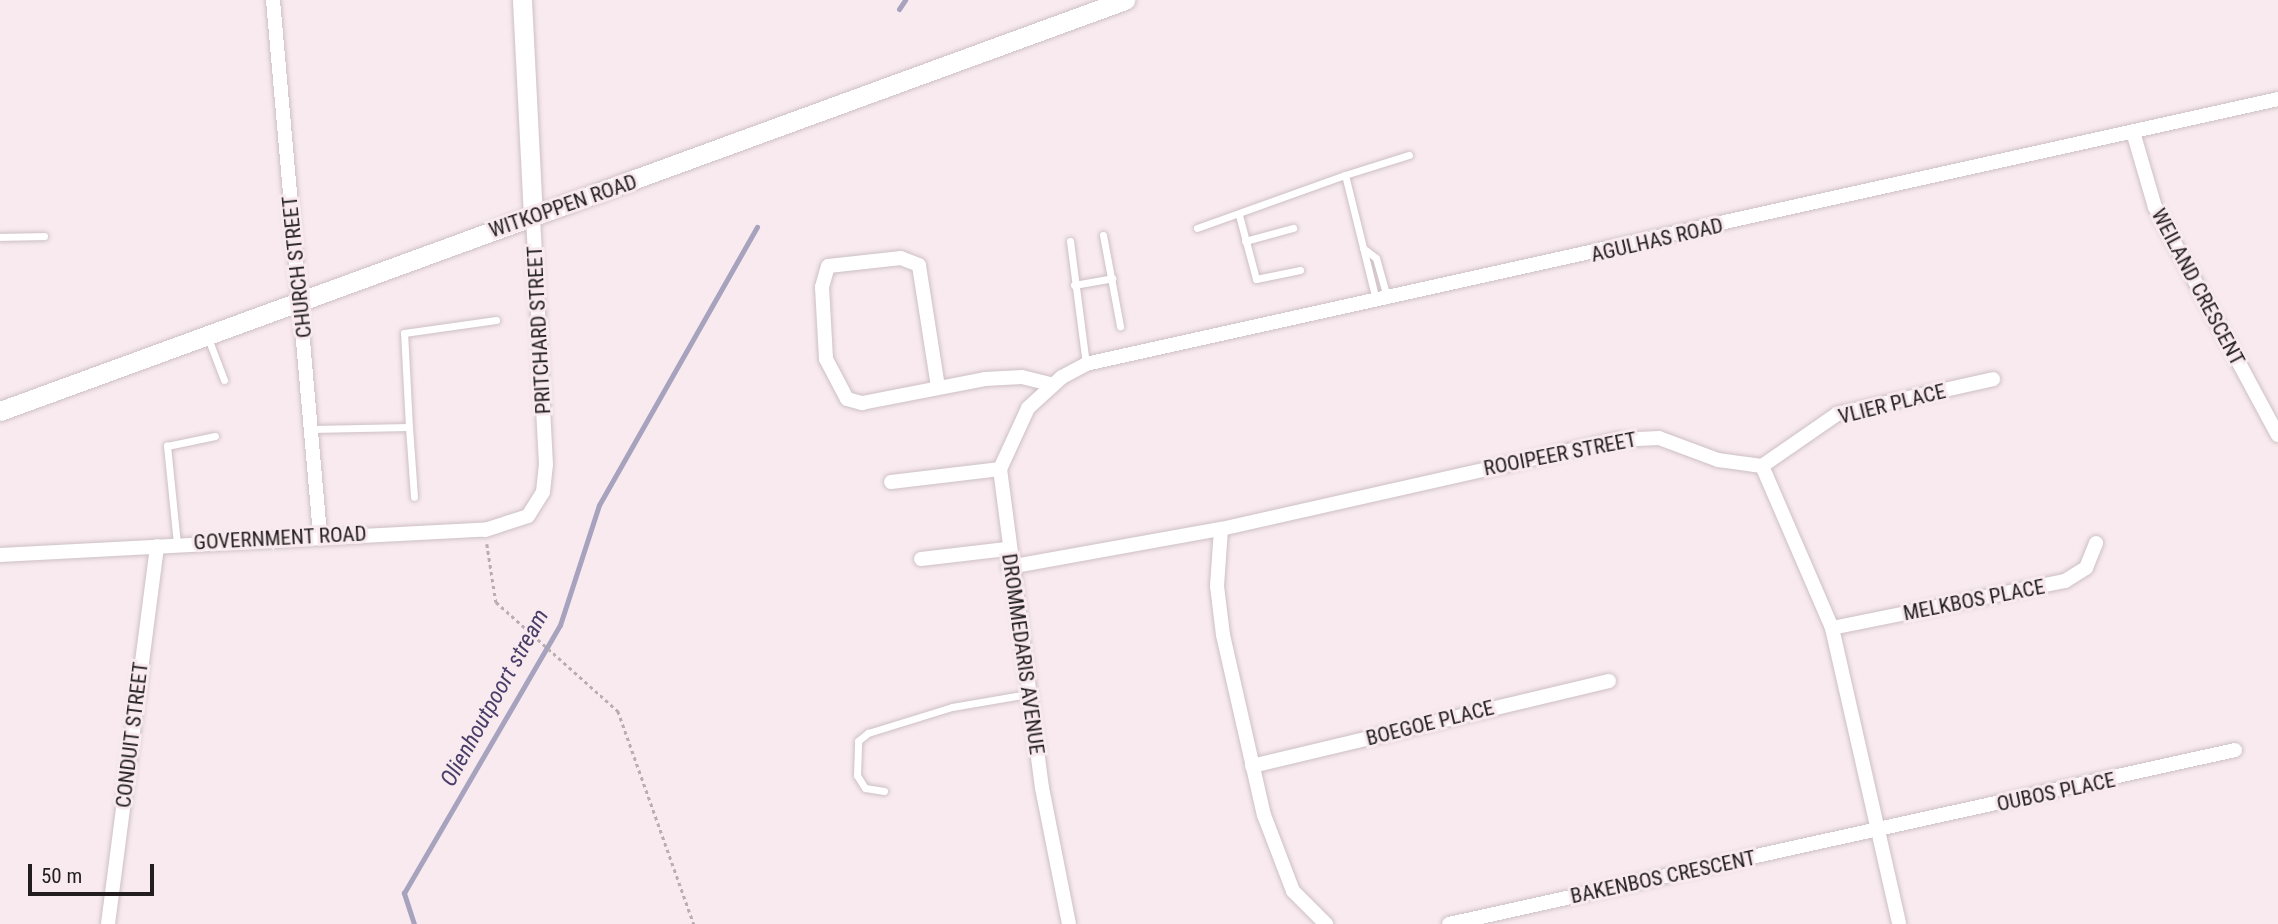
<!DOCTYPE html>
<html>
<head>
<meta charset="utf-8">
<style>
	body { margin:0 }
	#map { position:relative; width:2278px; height:924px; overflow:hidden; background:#f8eaee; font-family:"Roboto Condensed",sans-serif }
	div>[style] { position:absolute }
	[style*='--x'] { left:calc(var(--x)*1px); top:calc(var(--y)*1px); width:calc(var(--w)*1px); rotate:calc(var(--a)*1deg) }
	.stream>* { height:5px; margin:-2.5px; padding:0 2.5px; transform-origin:2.5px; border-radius:2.5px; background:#a7a2be }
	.path>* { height:2.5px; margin-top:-1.25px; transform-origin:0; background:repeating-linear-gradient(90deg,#b8adb0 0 3.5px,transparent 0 7px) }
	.roads { filter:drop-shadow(0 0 2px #cdc0c4) drop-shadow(0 0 2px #cdc0c4) }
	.lane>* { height:7px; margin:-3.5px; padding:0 3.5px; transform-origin:3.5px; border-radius:3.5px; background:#fff }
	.street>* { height:14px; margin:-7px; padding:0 7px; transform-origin:7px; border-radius:7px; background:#fff }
	.secondary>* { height:19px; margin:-9.5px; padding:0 9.5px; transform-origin:9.5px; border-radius:9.5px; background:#fff }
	span { translate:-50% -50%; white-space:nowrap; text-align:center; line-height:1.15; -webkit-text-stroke:6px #f8eaee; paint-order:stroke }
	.street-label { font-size:21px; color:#221e1f }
	.water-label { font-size:23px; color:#493e69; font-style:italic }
	.scale { position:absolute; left:28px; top:864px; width:126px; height:32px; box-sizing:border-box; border:4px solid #221e1f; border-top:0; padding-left:9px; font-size:21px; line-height:24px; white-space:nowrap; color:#221e1f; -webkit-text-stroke:5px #f8eaee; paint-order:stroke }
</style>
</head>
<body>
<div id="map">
	<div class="stream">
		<div style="--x:899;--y:9;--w:11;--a:-56"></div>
		<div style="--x:414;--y:924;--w:33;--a:-108"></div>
		<div style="--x:404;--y:893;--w:310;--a:-59.8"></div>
		<div style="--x:560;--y:625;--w:126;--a:-72"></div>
		<div style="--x:599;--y:505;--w:320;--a:-60.4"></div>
	</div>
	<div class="path">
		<div style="--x:487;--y:544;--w:59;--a:81.2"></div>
		<div style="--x:496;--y:602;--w:164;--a:41.8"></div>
		<div style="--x:618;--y:711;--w:226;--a:70.4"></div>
	</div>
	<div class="roads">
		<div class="lane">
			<div style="--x:1239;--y:215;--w:66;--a:75.1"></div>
			<div style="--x:1256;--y:279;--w:45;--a:-11.6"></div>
			<div style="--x:1197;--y:228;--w:157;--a:-19.7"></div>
			<div style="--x:1103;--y:235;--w:93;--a:79.4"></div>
			<div style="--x:0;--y:237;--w:44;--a:-1.3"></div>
			<div style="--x:1070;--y:241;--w:124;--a:82.6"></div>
			<div style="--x:1245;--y:241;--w:50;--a:-15.2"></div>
			<div style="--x:1363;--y:248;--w:16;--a:38"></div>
			<div style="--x:1376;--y:258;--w:41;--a:74.2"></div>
			<div style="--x:1074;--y:285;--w:39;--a:-10"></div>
			<div style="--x:1376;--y:300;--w:129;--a:-103.9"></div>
			<div style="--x:1345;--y:175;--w:67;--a:-17.4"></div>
			<div style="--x:208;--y:338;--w:45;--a:69.1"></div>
			<div style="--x:409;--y:427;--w:94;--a:-93"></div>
			<div style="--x:404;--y:333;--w:93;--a:-8"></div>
			<div style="--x:312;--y:429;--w:97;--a:-1.2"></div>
			<div style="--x:409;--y:427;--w:70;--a:85.9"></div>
			<div style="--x:177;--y:544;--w:99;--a:-95.8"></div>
			<div style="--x:167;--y:446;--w:49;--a:-11.8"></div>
			<div style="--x:884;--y:791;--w:19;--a:-171"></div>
			<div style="--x:865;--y:788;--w:15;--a:-122"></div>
			<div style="--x:857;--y:775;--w:34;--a:-88"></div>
			<div style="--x:858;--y:741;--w:13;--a:-39"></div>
			<div style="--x:868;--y:733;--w:88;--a:-17.2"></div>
			<div style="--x:952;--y:707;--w:77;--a:-9.7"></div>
		</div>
		<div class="street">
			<div style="--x:273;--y:0;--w:536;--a:84.97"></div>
			<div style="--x:2133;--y:132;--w:78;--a:73.7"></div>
			<div style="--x:2155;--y:207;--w:259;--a:61.7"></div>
			<div style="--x:938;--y:387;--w:123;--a:-98.9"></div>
			<div style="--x:919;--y:265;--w:19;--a:-159"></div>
			<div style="--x:901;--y:258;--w:73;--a:173.7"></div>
			<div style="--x:828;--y:266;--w:22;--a:106"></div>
			<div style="--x:822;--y:287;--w:72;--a:86.8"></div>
			<div style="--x:826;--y:359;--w:45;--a:62.3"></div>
			<div style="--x:847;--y:399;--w:16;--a:15"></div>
			<div style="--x:862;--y:403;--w:125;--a:-11"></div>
			<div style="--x:985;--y:379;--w:37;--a:-3"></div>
			<div style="--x:1022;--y:377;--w:32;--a:14"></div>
			<div style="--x:1762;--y:466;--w:91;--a:-34.7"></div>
			<div style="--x:1837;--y:414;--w:160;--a:-12.6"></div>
			<div style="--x:891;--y:482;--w:110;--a:-6.8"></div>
			<div style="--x:1221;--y:529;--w:57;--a:94"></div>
			<div style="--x:1217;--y:586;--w:49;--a:83"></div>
			<div style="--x:1223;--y:635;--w:185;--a:77.2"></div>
			<div style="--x:1264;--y:815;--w:81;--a:69.1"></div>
			<div style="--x:1293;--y:891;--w:47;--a:45"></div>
			<div style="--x:0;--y:555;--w:486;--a:-3"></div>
			<div style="--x:485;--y:530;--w:45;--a:-18"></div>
			<div style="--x:528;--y:516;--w:28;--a:-58"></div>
			<div style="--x:543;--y:492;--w:27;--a:-84"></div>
			<div style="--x:546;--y:465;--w:250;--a:-93"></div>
			<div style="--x:921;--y:559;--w:86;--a:-6.7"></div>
			<div style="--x:1009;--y:567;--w:215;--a:-10.2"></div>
			<div style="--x:1221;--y:529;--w:406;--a:-12.7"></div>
			<div style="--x:1617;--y:440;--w:42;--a:-2.7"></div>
			<div style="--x:1659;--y:438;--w:63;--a:20.4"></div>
			<div style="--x:1718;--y:460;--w:44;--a:7.8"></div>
			<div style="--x:1762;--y:466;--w:176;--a:66.6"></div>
			<div style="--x:1832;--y:628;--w:303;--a:77.2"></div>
			<div style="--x:1832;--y:628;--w:238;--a:-11.4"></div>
			<div style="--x:2065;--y:581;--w:25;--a:-32"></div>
			<div style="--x:2086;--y:568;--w:27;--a:-68"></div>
			<div style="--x:1252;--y:766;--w:367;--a:-13.4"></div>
			<div style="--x:108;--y:924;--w:381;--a:-82.6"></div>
			<div style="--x:1069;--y:924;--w:139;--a:-101.2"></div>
			<div style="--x:1042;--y:788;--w:322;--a:-97.5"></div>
			<div style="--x:1000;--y:469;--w:67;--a:-65.3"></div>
			<div style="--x:1028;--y:408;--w:46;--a:-42.4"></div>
			<div style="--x:1062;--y:377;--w:27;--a:-28"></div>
			<div style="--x:1086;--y:364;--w:1221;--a:-12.53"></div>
			<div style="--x:1449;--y:924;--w:805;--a:-12.48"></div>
		</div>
		<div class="secondary">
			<div style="--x:522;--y:0;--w:215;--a:87.1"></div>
			<div style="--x:0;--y:411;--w:1198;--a:-20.07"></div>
		</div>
	</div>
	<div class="street-label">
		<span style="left:563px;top:206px;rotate:-19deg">WITKOPPEN ROAD</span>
		<span style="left:1657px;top:240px;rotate:-13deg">AGULHAS ROAD</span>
		<span style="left:297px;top:267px;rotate:-96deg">CHURCH STREET</span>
		<span style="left:2198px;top:287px;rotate:62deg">WEILAND CRESCENT</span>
		<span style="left:539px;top:330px;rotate:-93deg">PRITCHARD STREET</span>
		<span style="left:1892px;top:404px;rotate:-14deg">VLIER PLACE</span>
		<span style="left:1560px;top:454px;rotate:-11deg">ROOIPEER STREET</span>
		<span style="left:280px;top:538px;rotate:-3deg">GOVERNMENT ROAD</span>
		<span style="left:1974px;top:600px;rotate:-11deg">MELKBOS PLACE</span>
		<span style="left:1023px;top:654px;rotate:82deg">DROMMEDARIS AVENUE</span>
		<span style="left:1430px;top:723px;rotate:-14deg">BOEGOE PLACE</span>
		<span style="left:132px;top:735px;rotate:-83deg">CONDUIT STREET</span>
		<span style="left:2056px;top:792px;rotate:-12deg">OUBOS PLACE</span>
		<span style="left:1663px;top:877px;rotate:-12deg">BAKENBOS CRESCENT</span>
	</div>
	<div class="water-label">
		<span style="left:495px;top:698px;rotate:-61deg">Olienhoutpoort stream</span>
	</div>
	<div class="scale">50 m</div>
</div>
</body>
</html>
